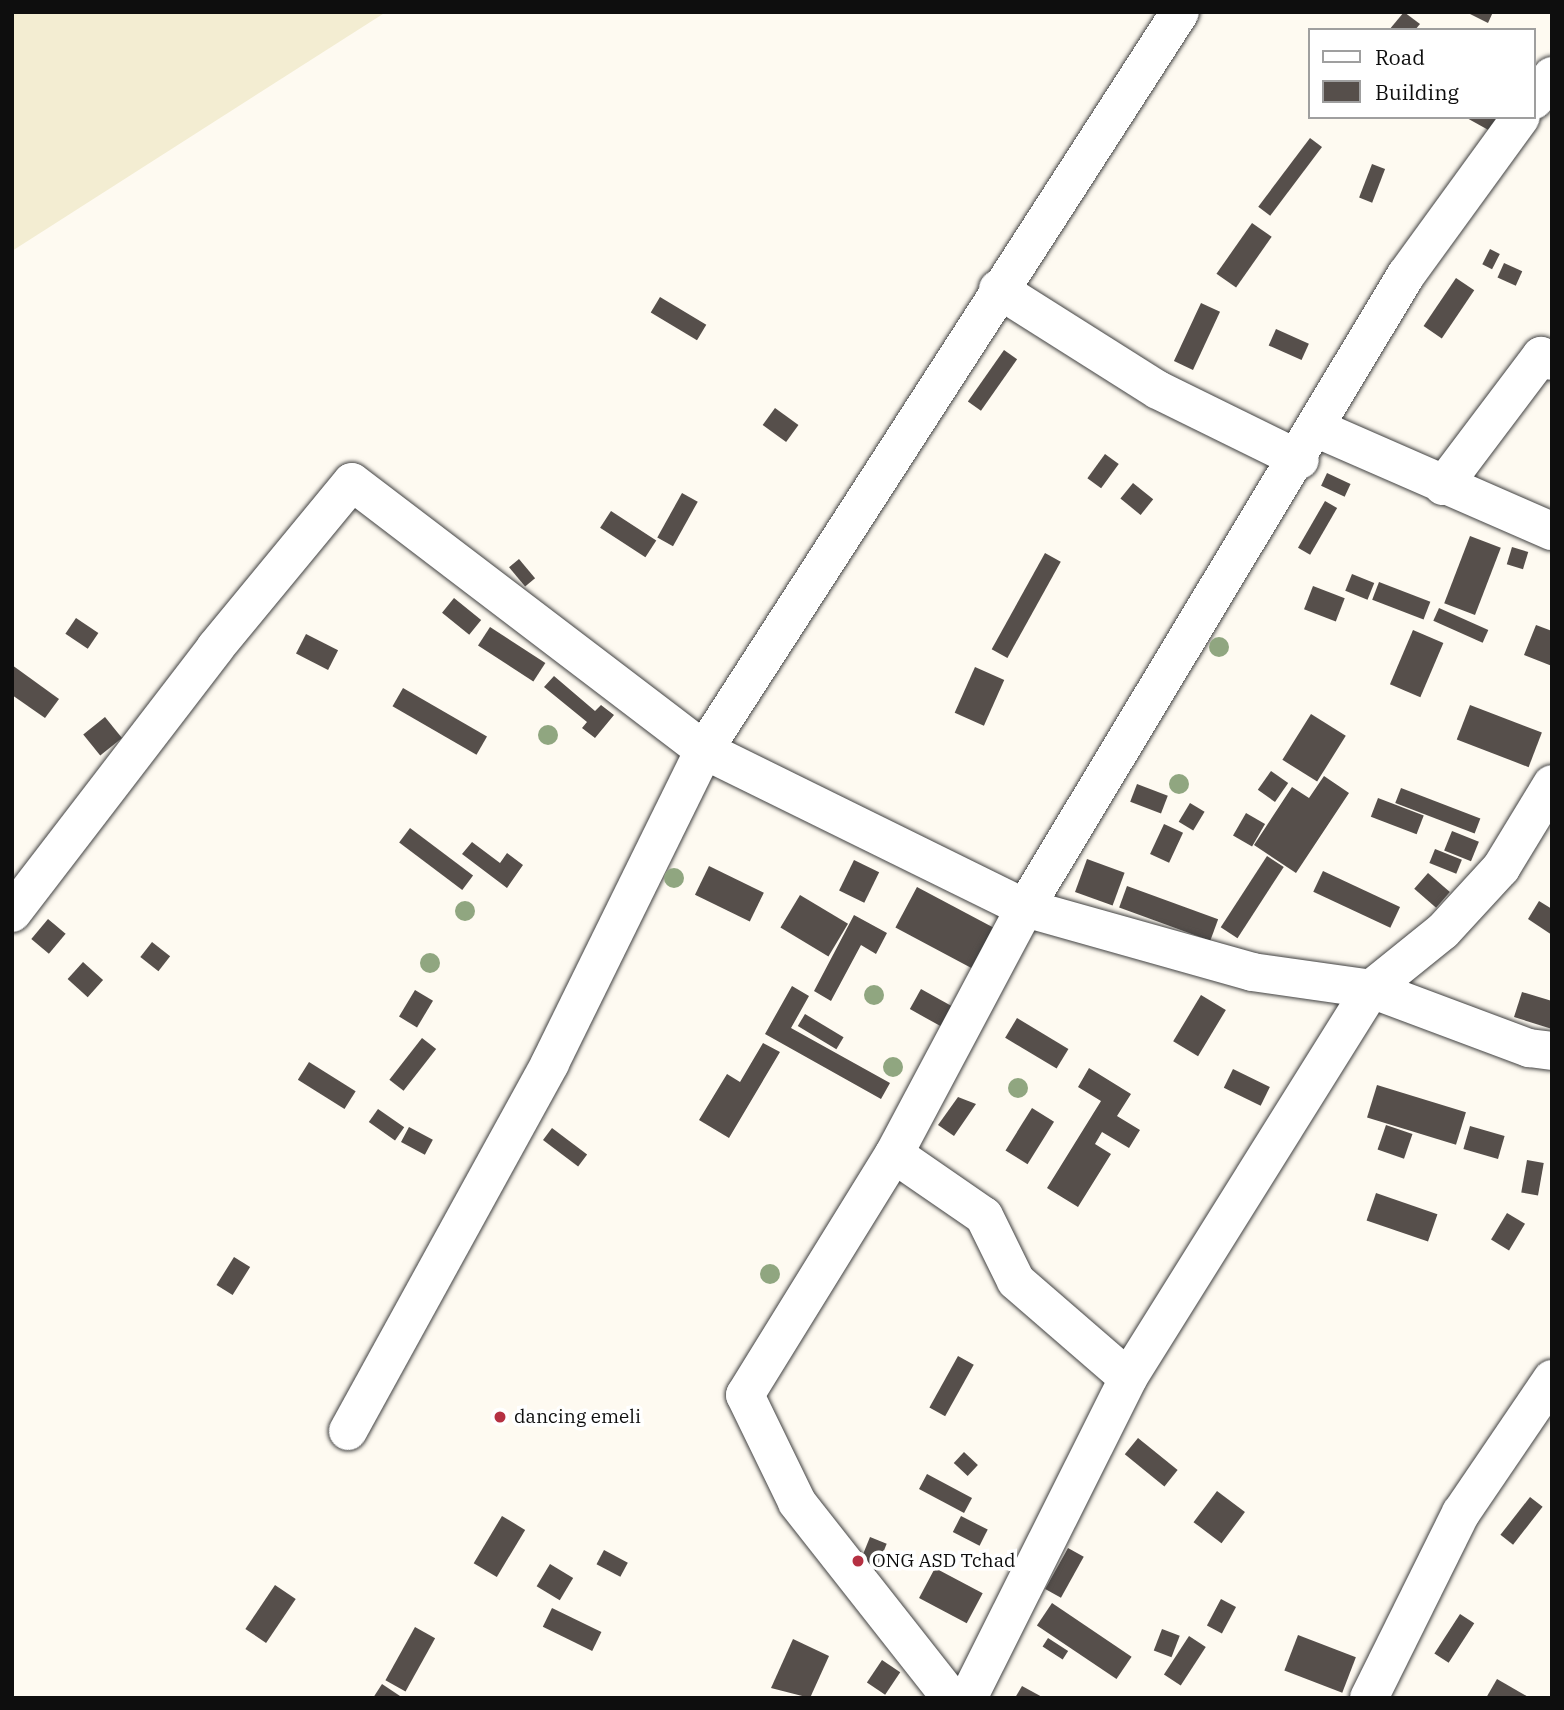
<!DOCTYPE html>
<html>
<head>
<meta charset="utf-8">
<style>
	body { margin:0 }
	#map { position:relative; width:1564px; height:1710px; overflow:hidden; background:#fefaf1; font-family:"IBM Plex Serif",serif }
	div>[style] { position:absolute }
	[style*='--x'] { left:calc(var(--x)*1px); top:calc(var(--y)*1px); width:calc(var(--w)*1px); rotate:calc(var(--a)*1deg) }
	.farmland>* { inset:0; background:#f3edd2 }
	.building>* { inset:0; background:#564f4b; transform-origin:0 0 }
	.roads { filter:drop-shadow(0 0 2px #414141) drop-shadow(0 0 2px #414141) }
	.minor>* { height:38px; margin:-19px; padding:0 19px; transform-origin:19px; border-radius:19px; background:#fff }
	.trees>* { width:20px; height:20px; margin:-10px; border-radius:50%; background:#90a680 }
	.dots>* { width:19px; height:19px; translate:-50% -50%; box-sizing:border-box; border:4px solid #fff; border-radius:50% }
	span { translate:-50% -50%; white-space:nowrap; text-align:center; line-height:1.15; -webkit-text-stroke:7px #fff; paint-order:stroke }
	.poi-label { font-size:19px; color:#0e0e0e }
	.left { translate:0 -50%; text-align:left }
	.frame { position:absolute; inset:0; border:14px solid #0e0e0e; pointer-events:none }
	.legend { position:absolute; left:1308px; top:28px; width:228px; height:91px; box-sizing:border-box; background:#fff; border:2px solid #9f9f9f; margin:0; padding:9px 12px; list-style:none; font-size:21px; color:#0e0e0e }
	.legend li { display:flex; align-items:center; gap:14px; height:35px }
	.legend b { width:35px; border:2px solid #9f9f9f }
</style>
</head>
<body>
<div id="map">
	<div class="farmland">
		<div style="clip-path:polygon(12px 12px,386px 12px,12px 251px)"></div>
	</div>
	<div class="building">
		<div style="clip-path:polygon(1404px 12px,1420px 24px,1415px 30px,1389px 30px)"></div>
		<div style="clip-path:polygon(1466px 12px,1493px 12px,1488px 23px)"></div>
		<div style="clip-path:polygon(1465px 117px,1494px 117px,1498px 120px,1492px 132px)"></div>
		<div style="left:1310px;top:138px;width:15px;height:86px;rotate:37deg"></div>
		<div style="left:1372px;top:164px;width:14px;height:36px;rotate:21deg"></div>
		<div style="left:1252px;top:223px;width:24px;height:62px;rotate:35deg"></div>
		<div style="left:1490px;top:249px;width:11px;height:17px;rotate:27deg"></div>
		<div style="left:1504px;top:263px;width:20px;height:16px;rotate:24deg"></div>
		<div style="left:1456px;top:278px;width:22px;height:58px;rotate:34deg"></div>
		<div style="left:660px;top:297px;width:54px;height:18px;rotate:31deg"></div>
		<div style="left:1201px;top:303px;width:21px;height:64px;rotate:25deg"></div>
		<div style="left:1276px;top:329px;width:36px;height:18px;rotate:24deg"></div>
		<div style="left:1004px;top:350px;width:16px;height:63px;rotate:35deg"></div>
		<div style="left:775px;top:408px;width:29px;height:21px;rotate:36deg"></div>
		<div style="left:1105px;top:454px;width:17px;height:30px;rotate:36deg"></div>
		<div style="left:1327px;top:473px;width:26px;height:14px;rotate:25deg"></div>
		<div style="left:1133px;top:483px;width:26px;height:20px;rotate:39deg"></div>
		<div style="left:682px;top:493px;width:18px;height:51px;rotate:29deg"></div>
		<div style="left:1325px;top:501px;width:14px;height:54px;rotate:30deg"></div>
		<div style="left:611px;top:511px;width:54px;height:20px;rotate:33deg"></div>
		<div style="left:1470px;top:536px;width:33px;height:72px;rotate:21deg"></div>
		<div style="left:1512px;top:547px;width:17px;height:18px;rotate:17deg"></div>
		<div style="left:1045px;top:553px;width:18px;height:110px;rotate:29deg"></div>
		<div style="left:519px;top:559px;width:25px;height:13px;rotate:50deg"></div>
		<div style="left:1352px;top:574px;width:24px;height:18px;rotate:22deg"></div>
		<div style="left:1379px;top:582px;width:55px;height:19px;rotate:21deg"></div>
		<div style="left:1313px;top:586px;width:34px;height:25px;rotate:21deg"></div>
		<div style="left:454px;top:598px;width:35px;height:19px;rotate:39deg"></div>
		<div style="left:1439px;top:608px;width:54px;height:14px;rotate:24deg"></div>
		<div style="left:76px;top:618px;width:27px;height:19px;rotate:34deg"></div>
		<div style="clip-path:polygon(1536px 625px,1552px 631px,1552px 666px,1524px 655px)"></div>
		<div style="left:490px;top:627px;width:66px;height:22px;rotate:33deg"></div>
		<div style="left:1413px;top:630px;width:33px;height:59px;rotate:23deg"></div>
		<div style="left:306px;top:634px;width:36px;height:22px;rotate:27deg"></div>
		<div style="clip-path:polygon(12px 665px,59px 699px,45px 718px,12px 695px)"></div>
		<div style="left:975px;top:667px;width:32px;height:50px;rotate:24deg"></div>
		<div style="clip-path:polygon(554px 676px,595px 711px,601px 705px,614px 715px,595px 738px,582px 728px,587px 722px,544px 687px)"></div>
		<div style="left:403px;top:688px;width:97px;height:21px;rotate:30deg"></div>
		<div style="left:1470px;top:705px;width:77px;height:37px;rotate:21deg"></div>
		<div style="left:1311px;top:714px;width:41px;height:54px;rotate:32deg"></div>
		<div style="left:105px;top:717px;width:27px;height:28px;rotate:51deg"></div>
		<div style="left:1271px;top:771px;width:21px;height:23px;rotate:35deg"></div>
		<div style="clip-path:polygon(1324px 776px,1349px 793px,1296px 873px,1254px 845px,1292px 787px,1309px 798px)"></div>
		<div style="left:1137px;top:784px;width:33px;height:19px;rotate:21deg"></div>
		<div style="left:1401px;top:788px;width:85px;height:16px;rotate:21deg"></div>
		<div style="left:1378px;top:798px;width:49px;height:20px;rotate:21deg"></div>
		<div style="left:1190px;top:803px;width:17px;height:22px;rotate:31deg"></div>
		<div style="left:1246px;top:813px;width:22px;height:26px;rotate:30deg"></div>
		<div style="left:1164px;top:824px;width:21px;height:33px;rotate:25deg"></div>
		<div style="left:410px;top:828px;width:79px;height:18px;rotate:37deg"></div>
		<div style="left:1452px;top:831px;width:29px;height:21px;rotate:22deg"></div>
		<div style="clip-path:polygon(472px 842px,500px 863px,507px 853px,523px 865px,507px 888px,462px 854px)"></div>
		<div style="left:1435px;top:849px;width:29px;height:15px;rotate:22deg"></div>
		<div style="left:1267px;top:856px;width:20px;height:85px;rotate:33deg"></div>
		<div style="left:1087px;top:859px;width:40px;height:35px;rotate:20deg"></div>
		<div style="left:854px;top:860px;width:28px;height:34px;rotate:26deg"></div>
		<div style="left:709px;top:866px;width:61px;height:32px;rotate:26deg"></div>
		<div style="left:1323px;top:871px;width:85px;height:23px;rotate:25deg"></div>
		<div style="left:1428px;top:873px;width:29px;height:21px;rotate:41deg"></div>
		<div style="left:1127px;top:886px;width:97px;height:23px;rotate:20deg"></div>
		<div style="left:917px;top:887px;width:104px;height:46px;rotate:28deg"></div>
		<div style="left:800px;top:895px;width:56px;height:38px;rotate:31deg"></div>
		<div style="clip-path:polygon(1539px 901px,1552px 909px,1552px 935px,1528px 919px)"></div>
		<div style="clip-path:polygon(854px 915px,887px 933px,876px 954px,861px 945px,831px 1001px,814px 991px)"></div>
		<div style="left:48px;top:919px;width:23px;height:26px;rotate:40deg"></div>
		<div style="left:152px;top:942px;width:23px;height:19px;rotate:38deg"></div>
		<div style="left:83px;top:962px;width:27px;height:23px;rotate:42deg"></div>
		<div style="clip-path:polygon(792px 986px,809px 996px,791px 1028px,890px 1083px,881px 1099px,765px 1034px)"></div>
		<div style="left:921px;top:989px;width:38px;height:23px;rotate:29deg"></div>
		<div style="left:415px;top:990px;width:21px;height:31px;rotate:31deg"></div>
		<div style="clip-path:polygon(1522px 992px,1552px 1001px,1552px 1029px,1514px 1017px)"></div>
		<div style="left:1201px;top:995px;width:29px;height:54px;rotate:31deg"></div>
		<div style="left:805px;top:1014px;width:45px;height:14px;rotate:31deg"></div>
		<div style="left:1017px;top:1018px;width:60px;height:23px;rotate:31deg"></div>
		<div style="left:422px;top:1038px;width:18px;height:53px;rotate:38deg"></div>
		<div style="clip-path:polygon(763px 1043px,780px 1052px,729px 1138px,699px 1120px,727px 1074px,740px 1082px)"></div>
		<div style="left:309px;top:1062px;width:55px;height:21px;rotate:32deg"></div>
		<div style="clip-path:polygon(1089px 1068px,1131px 1094px,1117px 1116px,1140px 1130px,1129px 1148px,1102px 1132px,1095px 1144px,1111px 1154px,1078px 1207px,1047px 1188px,1101px 1101px,1078px 1087px)"></div>
		<div style="left:1233px;top:1069px;width:41px;height:21px;rotate:26deg"></div>
		<div style="left:1377px;top:1085px;width:93px;height:34px;rotate:17deg"></div>
		<div style="clip-path:polygon(958px 1097px,976px 1104px,954px 1136px,938px 1125px)"></div>
		<div style="left:1032px;top:1108px;width:26px;height:50px;rotate:32deg"></div>
		<div style="left:378px;top:1109px;width:32px;height:16px;rotate:35deg"></div>
		<div style="left:1386px;top:1125px;width:28px;height:26px;rotate:19deg"></div>
		<div style="left:1470px;top:1126px;width:36px;height:24px;rotate:16deg"></div>
		<div style="left:409px;top:1127px;width:27px;height:17px;rotate:28deg"></div>
		<div style="left:552px;top:1128px;width:44px;height:15px;rotate:37deg"></div>
		<div style="left:1527px;top:1160px;width:17px;height:33px;rotate:10deg"></div>
		<div style="left:1376px;top:1193px;width:65px;height:29px;rotate:19deg"></div>
		<div style="left:1507px;top:1213px;width:21px;height:31px;rotate:31deg"></div>
		<div style="left:234px;top:1257px;width:19px;height:33px;rotate:32deg"></div>
		<div style="left:958px;top:1356px;width:18px;height:59px;rotate:29deg"></div>
		<div style="left:1138px;top:1438px;width:51px;height:21px;rotate:39deg"></div>
		<div style="left:964px;top:1452px;width:19px;height:15px;rotate:43deg"></div>
		<div style="left:927px;top:1474px;width:51px;height:17px;rotate:28deg"></div>
		<div style="left:1217px;top:1491px;width:35px;height:39px;rotate:37deg"></div>
		<div style="left:1530px;top:1497px;width:16px;height:48px;rotate:38deg"></div>
		<div style="left:502px;top:1516px;width:27px;height:55px;rotate:31deg"></div>
		<div style="left:961px;top:1516px;width:30px;height:18px;rotate:27deg"></div>
		<div style="left:870px;top:1537px;width:18px;height:31px;rotate:22deg"></div>
		<div style="left:1068px;top:1548px;width:18px;height:47px;rotate:29deg"></div>
		<div style="left:604px;top:1550px;width:27px;height:16px;rotate:28deg"></div>
		<div style="left:550px;top:1564px;width:27px;height:26px;rotate:31deg"></div>
		<div style="left:935px;top:1568px;width:54px;height:34px;rotate:28deg"></div>
		<div style="left:275px;top:1585px;width:25px;height:53px;rotate:34deg"></div>
		<div style="left:1221px;top:1599px;width:17px;height:30px;rotate:28deg"></div>
		<div style="left:1052px;top:1603px;width:96px;height:27px;rotate:34deg"></div>
		<div style="left:552px;top:1608px;width:55px;height:21px;rotate:26deg"></div>
		<div style="left:1460px;top:1614px;width:17px;height:47px;rotate:33deg"></div>
		<div style="left:415px;top:1627px;width:23px;height:61px;rotate:29deg"></div>
		<div style="left:1162px;top:1629px;width:19px;height:23px;rotate:21deg"></div>
		<div style="left:1298px;top:1635px;width:62px;height:38px;rotate:21deg"></div>
		<div style="left:1189px;top:1636px;width:20px;height:46px;rotate:33deg"></div>
		<div style="left:1048px;top:1638px;width:24px;height:10px;rotate:33deg"></div>
		<div style="clip-path:polygon(793px 1639px,829px 1656px,810px 1698px,771px 1688px)"></div>
		<div style="left:882px;top:1660px;width:22px;height:27px;rotate:34deg"></div>
		<div style="clip-path:polygon(1497px 1679px,1530px 1698px,1486px 1698px)"></div>
		<div style="clip-path:polygon(382px 1684px,400px 1696px,399px 1698px,373px 1698px)"></div>
		<div style="clip-path:polygon(1022px 1686px,1044px 1698px,1015px 1698px)"></div>
	</div>
	<div class="roads">
		<div class="minor">
			<div style="--x:1534;--y:100;--w:30;--a:-53"></div>
			<div style="--x:998;--y:289;--w:189;--a:32.3"></div>
			<div style="--x:1158;--y:390;--w:158;--a:26.2"></div>
			<div style="--x:1318;--y:429;--w:255;--a:23.6"></div>
			<div style="--x:1443;--y:486;--w:163;--a:-53"></div>
			<div style="--x:1541;--y:356;--w:12;--a:24"></div>
			<div style="--x:12;--y:913;--w:334;--a:-52.5"></div>
			<div style="--x:215;--y:648;--w:215;--a:-50.5"></div>
			<div style="--x:352;--y:482;--w:442;--a:37.3"></div>
			<div style="--x:704;--y:750;--w:358;--a:26.2"></div>
			<div style="--x:1025;--y:908;--w:236;--a:15.7"></div>
			<div style="--x:1252;--y:972;--w:120;--a:8.1"></div>
			<div style="--x:1371;--y:989;--w:169;--a:20.5"></div>
			<div style="--x:1529;--y:1048;--w:23;--a:7"></div>
			<div style="--x:894;--y:1154;--w:109;--a:34.6"></div>
			<div style="--x:984;--y:1216;--w:72;--a:63.8"></div>
			<div style="--x:1016;--y:1281;--w:148;--a:40.9"></div>
			<div style="--x:348;--y:1431;--w:420;--a:-61.2"></div>
			<div style="--x:550;--y:1063;--w:349;--a:-63.8"></div>
			<div style="--x:704;--y:750;--w:878;--a:-57.18"></div>
			<div style="--x:951;--y:1698;--w:249;--a:-128.2"></div>
			<div style="--x:797;--y:1502;--w:119;--a:-115.9"></div>
			<div style="--x:745;--y:1395;--w:283;--a:-58.3"></div>
			<div style="--x:894;--y:1154;--w:279;--a:-62"></div>
			<div style="--x:1025;--y:908;--w:739;--a:-58.96"></div>
			<div style="--x:1406;--y:275;--w:195;--a:-54"></div>
			<div style="--x:968;--y:1698;--w:358;--a:-63.4"></div>
			<div style="--x:1128;--y:1378;--w:459;--a:-58"></div>
			<div style="--x:1371;--y:989;--w:92;--a:-38.9"></div>
			<div style="--x:1443;--y:931;--w:86;--a:-47.4"></div>
			<div style="--x:1501;--y:868;--w:98;--a:-58.7"></div>
			<div style="--x:1369;--y:1698;--w:207;--a:-63.6"></div>
			<div style="--x:1461;--y:1513;--w:162;--a:-55.8"></div>
		</div>
	</div>
	<div class="trees">
		<div style="left:1219px;top:647px"></div>
		<div style="left:548px;top:735px"></div>
		<div style="left:1179px;top:784px"></div>
		<div style="left:674px;top:878px"></div>
		<div style="left:465px;top:911px"></div>
		<div style="left:430px;top:963px"></div>
		<div style="left:874px;top:995px"></div>
		<div style="left:893px;top:1067px"></div>
		<div style="left:1018px;top:1088px"></div>
		<div style="left:770px;top:1274px"></div>
	</div>
	<div class="dots">
		<div style="left:500px;top:1417px;background:#b53042"></div>
		<div style="left:858px;top:1561px;background:#b53042"></div>
	</div>
	<div class="poi-label">
		<span class="left" style="left:514px;top:1417px">dancing emeli</span>
		<span class="left" style="left:872px;top:1561px">ONG ASD Tchad</span>
	</div>
	<div class="frame"></div>
	<ul class="legend">
	<li><b style="height:9px;background:#fff"></b>Road</li>
	<li><b style="height:19px;background:#564f4b"></b>Building</li>
	</ul>
</div>
</body>
</html>
